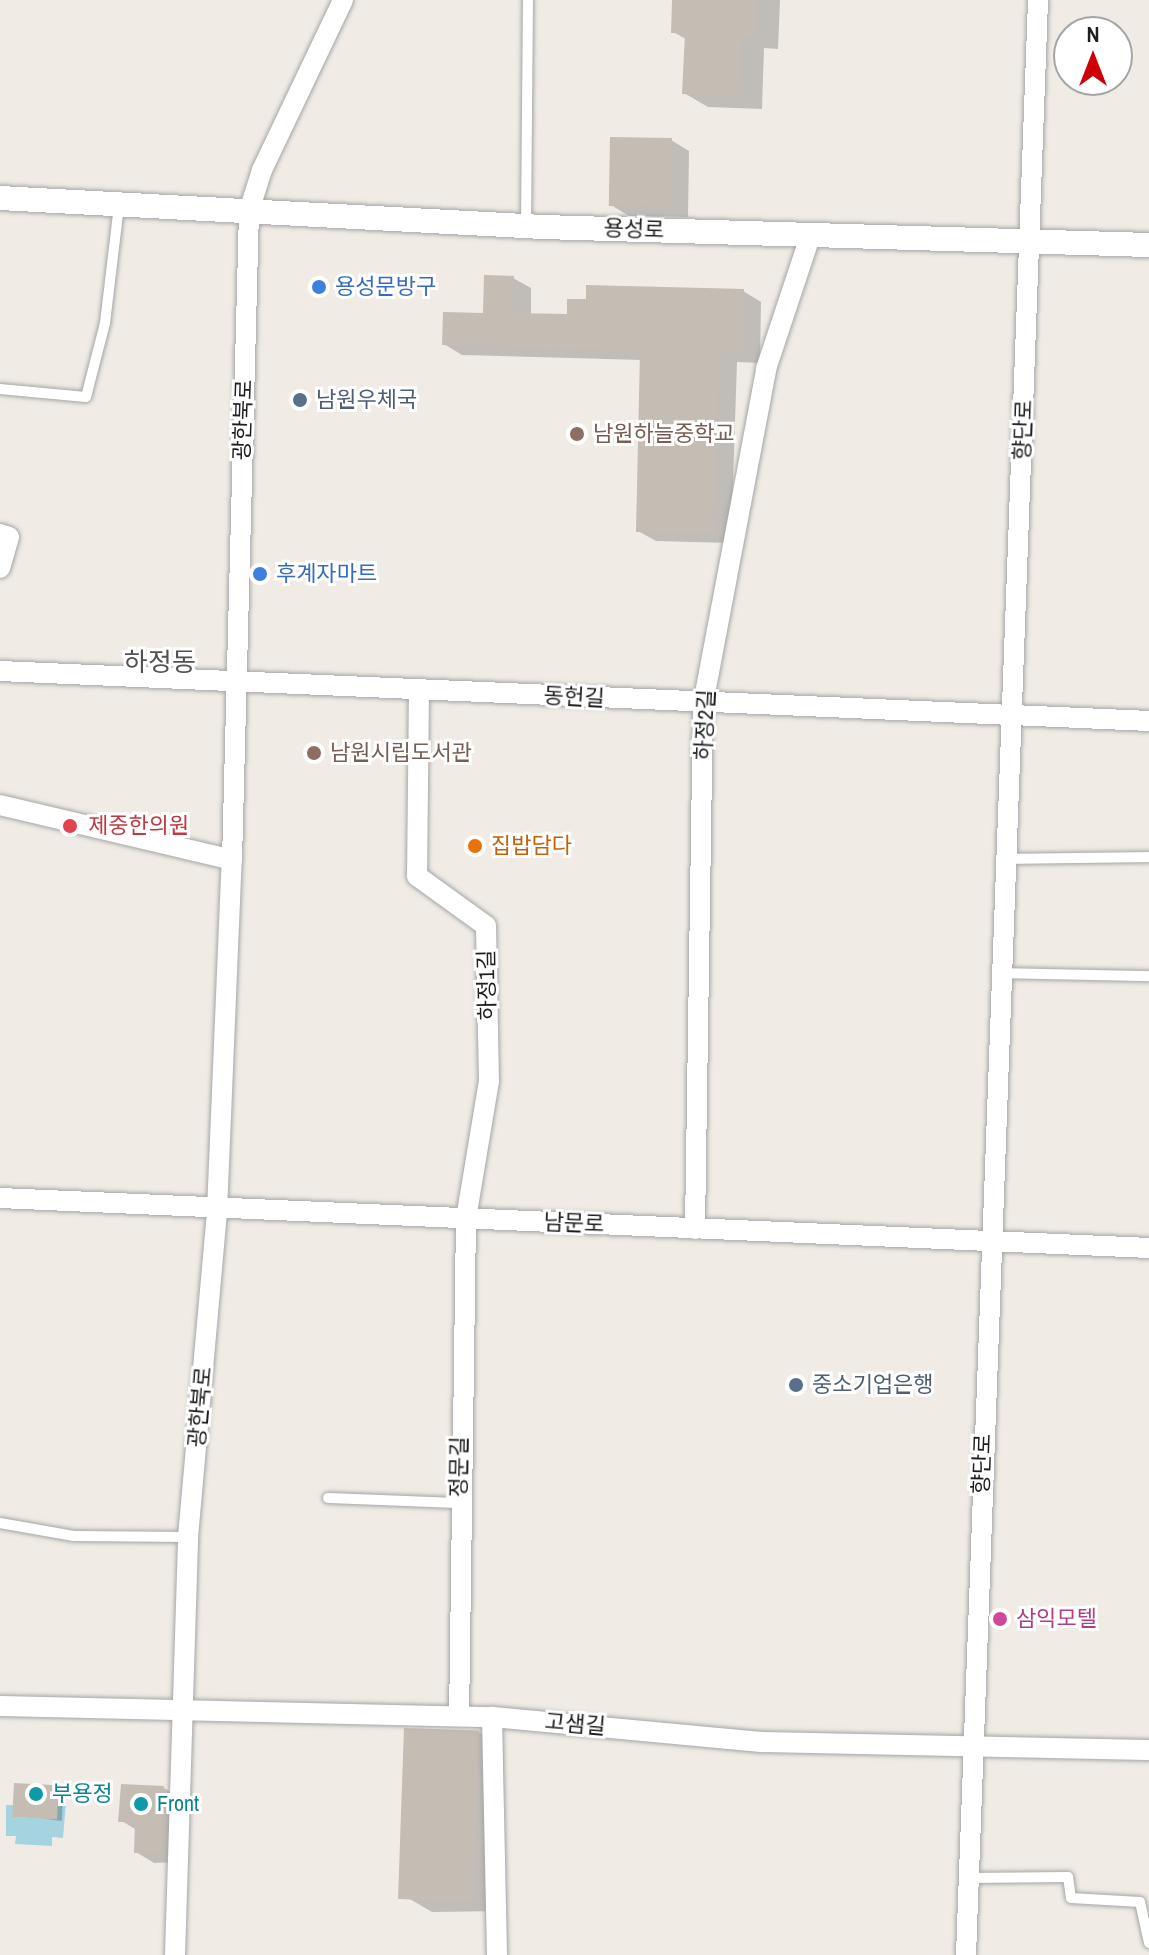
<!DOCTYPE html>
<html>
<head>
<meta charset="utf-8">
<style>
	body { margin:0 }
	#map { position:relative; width:1149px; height:1955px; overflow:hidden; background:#f0ece5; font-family:"Archivo Narrow","Noto Sans KR",sans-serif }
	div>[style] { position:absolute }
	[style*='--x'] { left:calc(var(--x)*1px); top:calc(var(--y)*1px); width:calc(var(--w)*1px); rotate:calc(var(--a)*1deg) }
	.water>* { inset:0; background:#a5d3df }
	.shadow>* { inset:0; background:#0003 }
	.building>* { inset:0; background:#c5bcb4; transform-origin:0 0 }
	.roads { filter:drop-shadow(0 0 2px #a6a6a6) drop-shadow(0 0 2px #a6a6a6) }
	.service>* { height:10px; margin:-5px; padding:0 5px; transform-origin:5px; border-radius:5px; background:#fff }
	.minor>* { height:20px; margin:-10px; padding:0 10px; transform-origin:10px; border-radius:10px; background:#fff }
	.tertiary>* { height:24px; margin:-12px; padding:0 12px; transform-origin:12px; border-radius:12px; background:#fff }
	.dots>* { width:22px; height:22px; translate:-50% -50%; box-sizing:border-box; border:4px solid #fff; border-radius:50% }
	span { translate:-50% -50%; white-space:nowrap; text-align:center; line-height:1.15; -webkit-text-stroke:6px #fff; paint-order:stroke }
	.street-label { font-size:22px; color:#1f1f1f }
	.shop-label { font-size:22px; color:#366cbe }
	.left { translate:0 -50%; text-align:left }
	.service-label { font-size:22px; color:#4e5e75 }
	.education-label { font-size:22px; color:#785e54 }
	.health-label { font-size:22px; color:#be3a42 }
	.food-label { font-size:22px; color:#c56008 }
	.hotel-label { font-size:22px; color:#b23c85 }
	.culture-label { font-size:22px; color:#0d838f }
	.quarter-label { font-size:26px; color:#525252 }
	.north { position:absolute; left:1053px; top:16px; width:80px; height:80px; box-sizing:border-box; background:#fff; border:2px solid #a5a5a5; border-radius:50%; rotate:0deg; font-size:22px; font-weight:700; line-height:32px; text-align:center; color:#1f1f1f }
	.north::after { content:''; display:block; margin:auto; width:28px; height:36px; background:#ce0005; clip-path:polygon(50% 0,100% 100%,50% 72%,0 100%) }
</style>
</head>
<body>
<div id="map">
	<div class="water">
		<div style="clip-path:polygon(66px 1802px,63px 1838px,52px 1837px,52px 1846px,15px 1844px,16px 1836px,6px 1836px,6px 1805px,14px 1805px,14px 1817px,57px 1819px,58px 1803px)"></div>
	</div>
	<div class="shadow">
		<div style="clip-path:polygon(675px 0,780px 0,778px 49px,764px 48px,762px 109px,708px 107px,684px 93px,686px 39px,673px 32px)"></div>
		<div style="clip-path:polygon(671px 140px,689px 151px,688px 217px,629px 216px,611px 205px)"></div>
		<div style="clip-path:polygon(513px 278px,531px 288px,531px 315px,568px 316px,743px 291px,761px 302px,760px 363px,737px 362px,731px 543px,656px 541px,638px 531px,642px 360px,462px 355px,444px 344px,485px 315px)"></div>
		<div style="clip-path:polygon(479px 1732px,503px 1746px,506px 1911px,432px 1912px,408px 1898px)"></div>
		<div style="clip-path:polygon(57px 1787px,63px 1790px,62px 1821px,16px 1815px)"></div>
		<div style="clip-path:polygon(164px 1788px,182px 1799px,179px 1862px,154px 1863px,136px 1852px,137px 1830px,120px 1820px)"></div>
	</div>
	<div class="building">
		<div style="clip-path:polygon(672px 0,756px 0,755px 36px,741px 36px,738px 96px,682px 94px,685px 33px,671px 33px)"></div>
		<div style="left:610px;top:137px;width:62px;height:69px;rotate:1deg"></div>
		<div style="clip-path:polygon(484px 275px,514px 276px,513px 313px,567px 314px,567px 299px,586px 299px,586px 285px,744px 289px,742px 354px,719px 353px,714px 534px,636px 532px,640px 351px,442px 345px,443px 312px,483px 313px)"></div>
		<div style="left:404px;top:1728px;width:75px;height:171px;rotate:2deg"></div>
		<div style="left:14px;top:1783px;width:44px;height:34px;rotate:3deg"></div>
		<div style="clip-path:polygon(121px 1784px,164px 1786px,162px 1853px,134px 1853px,135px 1822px,118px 1822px)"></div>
	</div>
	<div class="roads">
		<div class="service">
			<div style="--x:526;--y:226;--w:226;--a:-89.5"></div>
			<div style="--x:0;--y:389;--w:86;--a:5.3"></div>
			<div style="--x:86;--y:397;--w:76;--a:-75.6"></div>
			<div style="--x:105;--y:323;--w:119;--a:-83.2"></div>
			<div style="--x:1005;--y:859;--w:144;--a:-0.8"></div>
			<div style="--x:1001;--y:973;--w:148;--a:1.2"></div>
			<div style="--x:328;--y:1498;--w:130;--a:2.2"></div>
			<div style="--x:0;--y:1523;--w:75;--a:10"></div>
			<div style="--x:74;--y:1536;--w:114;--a:0.5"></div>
			<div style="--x:968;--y:1878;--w:100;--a:-0.6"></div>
			<div style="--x:1068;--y:1877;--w:21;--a:82"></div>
			<div style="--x:1071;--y:1898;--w:69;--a:3.3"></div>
			<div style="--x:1140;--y:1902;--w:42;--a:77.6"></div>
		</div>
		<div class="minor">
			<div style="--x:0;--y:534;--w:9;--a:18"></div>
			<div style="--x:9;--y:537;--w:32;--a:106"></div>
			<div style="--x:0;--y:671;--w:1150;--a:2.49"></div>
			<div style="--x:419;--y:689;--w:187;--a:90.6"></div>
			<div style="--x:417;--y:876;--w:85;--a:35.9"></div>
			<div style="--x:486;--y:926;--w:155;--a:88.9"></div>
			<div style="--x:489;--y:1081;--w:140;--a:99.5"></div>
			<div style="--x:466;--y:1219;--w:496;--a:90.8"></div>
			<div style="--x:0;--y:805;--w:238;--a:13.3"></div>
			<div style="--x:0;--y:1198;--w:1150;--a:2.49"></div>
			<div style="--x:695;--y:1229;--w:525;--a:-89.13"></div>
			<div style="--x:703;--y:704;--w:341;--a:-79.3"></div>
			<div style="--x:766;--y:369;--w:142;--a:-71.6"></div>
			<div style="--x:0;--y:1706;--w:492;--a:1.3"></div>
			<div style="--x:492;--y:1717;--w:271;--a:5.3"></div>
			<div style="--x:762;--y:1742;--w:387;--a:1.2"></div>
			<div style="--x:492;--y:1717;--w:238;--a:88.8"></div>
			<div style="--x:175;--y:1955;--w:418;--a:-88.2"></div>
			<div style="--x:188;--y:1537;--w:327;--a:-84.9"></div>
			<div style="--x:217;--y:1211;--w:351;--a:-87.6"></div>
			<div style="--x:232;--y:860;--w:649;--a:-88.5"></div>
			<div style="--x:249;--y:211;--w:43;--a:-72.4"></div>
			<div style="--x:262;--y:170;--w:188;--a:-64.5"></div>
			<div style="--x:966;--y:1955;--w:1956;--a:-87.89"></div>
		</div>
		<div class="tertiary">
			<div style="--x:0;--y:198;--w:544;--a:3.06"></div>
			<div style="--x:543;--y:227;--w:606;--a:1.7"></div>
		</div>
	</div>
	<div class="dots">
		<div style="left:319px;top:287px;background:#3f7fe0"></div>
		<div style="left:300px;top:400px;background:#5c6f8a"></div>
		<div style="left:577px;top:434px;background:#8d6e63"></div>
		<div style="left:260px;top:574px;background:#3f7fe0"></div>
		<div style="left:314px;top:753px;background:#8d6e63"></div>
		<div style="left:70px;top:826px;background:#e0444e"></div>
		<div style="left:475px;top:846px;background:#e8710a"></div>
		<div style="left:796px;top:1385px;background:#5c6f8a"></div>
		<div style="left:1000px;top:1619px;background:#d1479c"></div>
		<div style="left:36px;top:1794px;background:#0f9aa8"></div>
		<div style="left:141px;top:1804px;background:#0f9aa8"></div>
	</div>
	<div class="street-label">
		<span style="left:634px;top:229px;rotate:2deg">용성로</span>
		<span style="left:243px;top:420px;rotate:-88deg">광한북로</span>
		<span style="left:1023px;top:430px;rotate:-88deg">향단로</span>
		<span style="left:574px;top:697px;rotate:3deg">동헌길</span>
		<span style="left:705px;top:725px;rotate:-87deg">하정2길</span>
		<span style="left:487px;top:985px;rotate:-91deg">하정1길</span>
		<span style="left:574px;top:1223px;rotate:2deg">남문로</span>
		<span style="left:200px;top:1407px;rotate:-85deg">광한북로</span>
		<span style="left:982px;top:1464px;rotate:-88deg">향단로</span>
		<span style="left:459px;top:1467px;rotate:-89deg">정문길</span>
		<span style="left:575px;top:1724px;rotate:5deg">고샘길</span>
	</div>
	<div class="shop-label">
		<span class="left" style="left:335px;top:287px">용성문방구</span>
		<span class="left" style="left:276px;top:574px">후계자마트</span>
	</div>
	<div class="service-label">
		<span class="left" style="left:316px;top:400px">남원우체국</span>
		<span class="left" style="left:812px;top:1385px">중소기업은행</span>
	</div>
	<div class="education-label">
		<span class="left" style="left:593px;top:434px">남원하늘중학교</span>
		<span class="left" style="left:330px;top:753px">남원시립도서관</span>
	</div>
	<div class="health-label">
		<span class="left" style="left:88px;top:826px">제중한의원</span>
	</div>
	<div class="food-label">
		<span class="left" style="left:491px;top:846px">집밥담다</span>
	</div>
	<div class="hotel-label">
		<span class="left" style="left:1016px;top:1619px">삼익모텔</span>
	</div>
	<div class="culture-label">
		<span class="left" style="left:52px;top:1794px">부용정</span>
		<span class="left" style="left:157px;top:1804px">Front</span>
	</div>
	<div class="quarter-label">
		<span style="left:160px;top:662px">하정동</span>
	</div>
	<div class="north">N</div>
</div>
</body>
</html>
